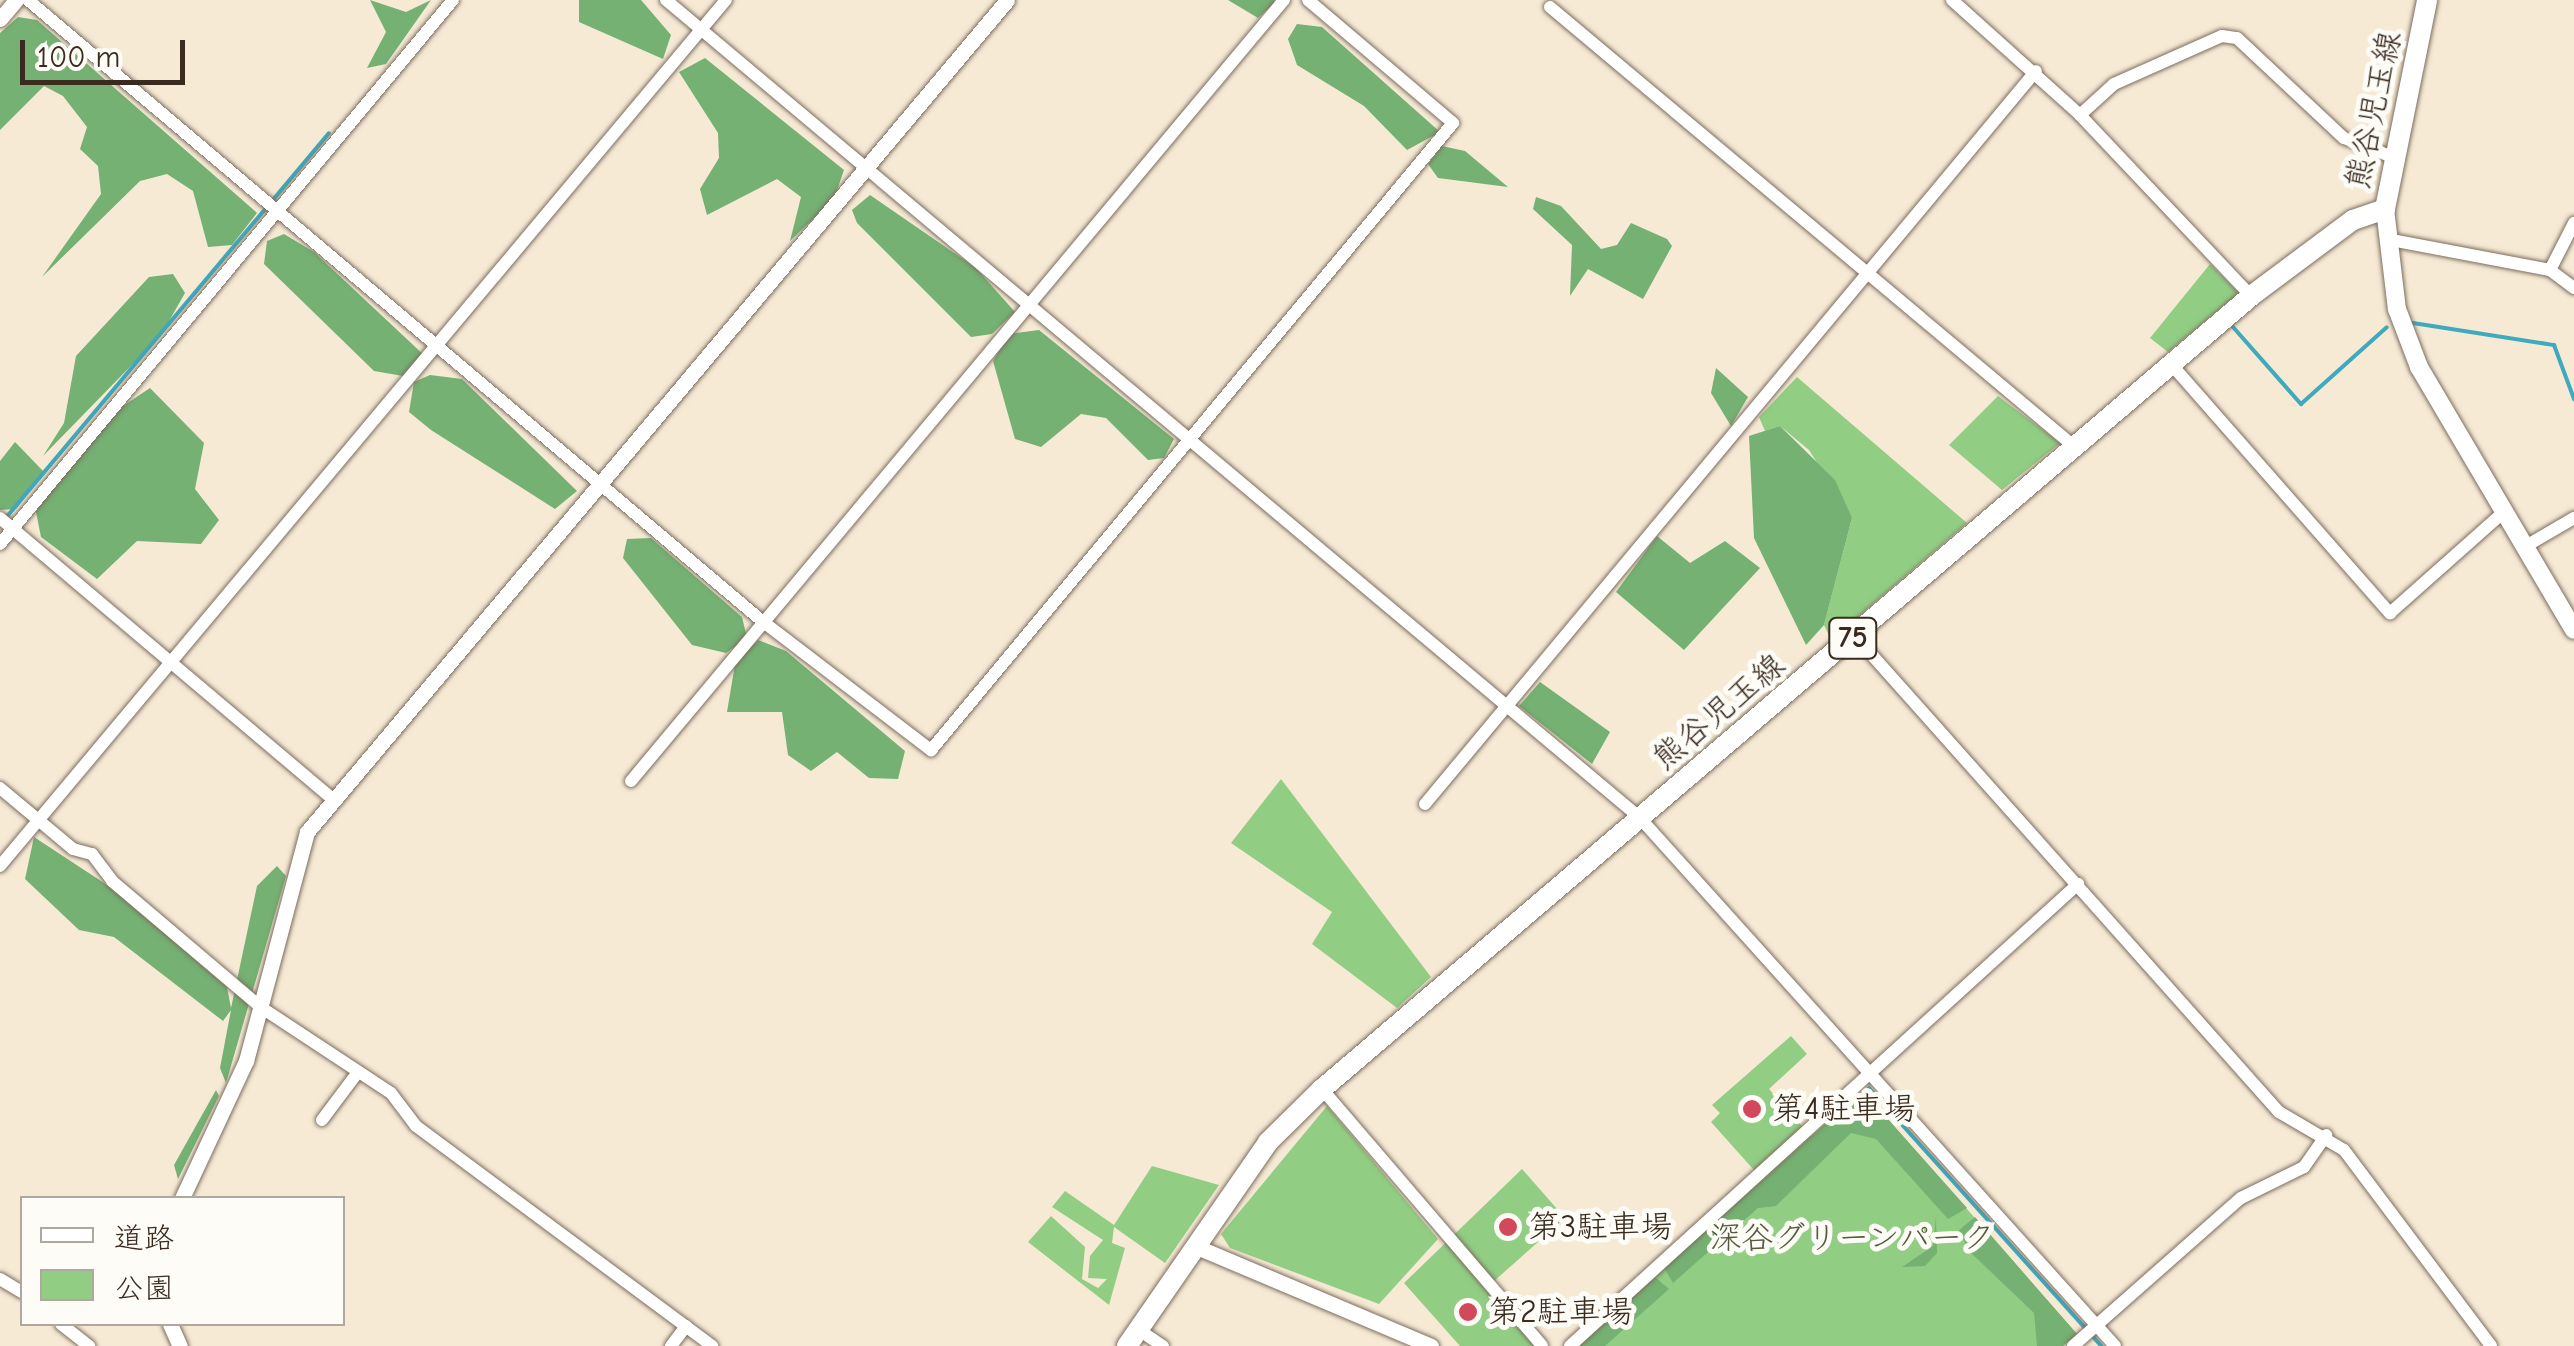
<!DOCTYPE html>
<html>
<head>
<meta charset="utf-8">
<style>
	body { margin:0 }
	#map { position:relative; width:2574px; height:1346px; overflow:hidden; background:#f6ead5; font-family:"Comic Neue","Klee One",sans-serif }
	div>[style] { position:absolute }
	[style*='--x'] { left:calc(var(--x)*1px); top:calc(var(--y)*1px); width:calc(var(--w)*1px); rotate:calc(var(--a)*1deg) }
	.green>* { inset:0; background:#91ce84 }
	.forest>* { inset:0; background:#74b172 }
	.stream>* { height:4px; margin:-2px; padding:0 2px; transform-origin:2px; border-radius:2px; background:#3fa9be }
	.roads { filter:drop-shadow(0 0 2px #7c6d5e) drop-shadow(0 0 2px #7c6d5e) }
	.minor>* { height:12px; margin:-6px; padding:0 6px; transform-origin:6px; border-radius:6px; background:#fff }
	.tertiary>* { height:15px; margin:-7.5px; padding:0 7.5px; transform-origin:7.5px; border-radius:7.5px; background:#fff }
	.secondary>* { height:18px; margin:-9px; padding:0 9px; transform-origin:9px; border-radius:9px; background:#fff }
	.primary>* { height:20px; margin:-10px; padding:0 10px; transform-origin:10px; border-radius:10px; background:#fff }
	.dots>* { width:28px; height:28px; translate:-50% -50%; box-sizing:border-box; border:5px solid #fdfcf7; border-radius:50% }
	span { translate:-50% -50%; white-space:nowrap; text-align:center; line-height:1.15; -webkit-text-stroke:10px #fdfcf7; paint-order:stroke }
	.shield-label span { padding:2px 8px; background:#fdfcf7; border:2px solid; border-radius:8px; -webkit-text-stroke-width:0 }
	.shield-label { font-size:30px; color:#3b2a1e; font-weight:700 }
	.street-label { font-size:32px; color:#3b2a1e }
	.poi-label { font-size:32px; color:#3b2a1e }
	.left { translate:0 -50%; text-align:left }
	.park-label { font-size:32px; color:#555b3d }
	.legend { position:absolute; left:20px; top:1196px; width:325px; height:130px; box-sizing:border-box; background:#fdfcf7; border:2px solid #afa8a0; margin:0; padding:12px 18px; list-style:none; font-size:30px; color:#3b2a1e }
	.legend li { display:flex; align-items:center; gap:20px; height:50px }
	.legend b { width:50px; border:2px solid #afa8a0 }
	.scale { position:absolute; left:20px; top:40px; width:165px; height:45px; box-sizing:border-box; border:5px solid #3b2a1e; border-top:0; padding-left:12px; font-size:30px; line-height:35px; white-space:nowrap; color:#3b2a1e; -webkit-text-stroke:8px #fdfcf7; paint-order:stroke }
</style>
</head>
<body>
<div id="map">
	<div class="green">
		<div style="clip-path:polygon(2210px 264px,2239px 293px,2168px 352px,2150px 338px)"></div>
		<div style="clip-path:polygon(1797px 377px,1967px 523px,1831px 640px,1824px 625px,1852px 518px,1809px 450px,1780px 426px,1765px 431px,1759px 417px)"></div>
		<div style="clip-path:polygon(1998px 396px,2060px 443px,2002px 490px,1949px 445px)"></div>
		<div style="clip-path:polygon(1281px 779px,1431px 977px,1397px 1008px,1312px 944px,1332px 912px,1231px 843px)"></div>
		<div style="clip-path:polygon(1791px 1036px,1807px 1054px,1769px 1089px,1811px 1136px,1863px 1091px,2077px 1334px,2063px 1346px,1579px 1346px,1762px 1179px,1711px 1122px,1720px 1113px,1712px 1105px)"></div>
		<div style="clip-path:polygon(1327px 1106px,1438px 1239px,1379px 1304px,1230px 1248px,1221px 1234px)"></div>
		<div style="clip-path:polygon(1152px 1166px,1219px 1185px,1165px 1263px,1114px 1227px,1112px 1243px,1125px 1248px,1109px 1305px,1028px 1242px,1051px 1216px,1085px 1247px,1082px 1279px,1098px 1288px,1107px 1279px,1088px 1278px,1090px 1256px,1103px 1240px,1052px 1207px,1065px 1191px,1114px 1225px)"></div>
		<div style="clip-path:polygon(1522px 1169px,1565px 1218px,1493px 1282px,1547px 1346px,1460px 1346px,1404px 1283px)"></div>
	</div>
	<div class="forest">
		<div style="clip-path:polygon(370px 0,406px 12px,431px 0,386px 64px,367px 68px,386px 32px)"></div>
		<div style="clip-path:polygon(579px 0,641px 0,671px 35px,663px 59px,579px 22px)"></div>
		<div style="clip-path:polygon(1228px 0,1274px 0,1274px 3px,1258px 18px)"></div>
		<div style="clip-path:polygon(18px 17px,37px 20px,257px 213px,232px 245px,208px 247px,193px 191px,167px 174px,140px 181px,42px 277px,101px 194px,98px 166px,80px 149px,87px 127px,63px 96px,44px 86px,0 130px,0 33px)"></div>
		<div style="clip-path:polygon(1297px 24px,1322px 27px,1440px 132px,1407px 150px,1364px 106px,1297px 65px,1288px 39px)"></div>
		<div style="clip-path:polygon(705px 58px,844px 170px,834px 199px,790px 241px,801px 197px,777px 179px,707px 215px,700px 189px,719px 158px,718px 133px,679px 72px)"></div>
		<div style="clip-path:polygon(1442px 146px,1465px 151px,1508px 187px,1438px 178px,1428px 164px)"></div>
		<div style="clip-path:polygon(870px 195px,976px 268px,1015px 312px,992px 334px,971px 337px,857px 223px,852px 210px)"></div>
		<div style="clip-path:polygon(1536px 197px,1561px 206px,1601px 249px,1617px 245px,1631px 223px,1667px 239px,1672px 246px,1643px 299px,1588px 269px,1570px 296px,1572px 245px,1533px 209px)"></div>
		<div style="clip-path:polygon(284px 234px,314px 252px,426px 357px,403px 376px,374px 371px,264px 264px,267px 241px)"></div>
		<div style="clip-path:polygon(173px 274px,185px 293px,161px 335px,43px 456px,64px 423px,76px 356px,149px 277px)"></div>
		<div style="clip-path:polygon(1039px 330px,1174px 439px,1164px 458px,1148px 460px,1106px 418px,1081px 414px,1041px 447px,1015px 439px,993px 361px,1009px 334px)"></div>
		<div style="clip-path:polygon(1716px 368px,1748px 397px,1731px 426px,1711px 393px)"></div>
		<div style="clip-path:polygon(430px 375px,462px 379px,577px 491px,555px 509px,431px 430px,409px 412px,414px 382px)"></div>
		<div style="clip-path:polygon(150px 388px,204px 443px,195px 489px,219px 520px,201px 544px,137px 541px,97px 579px,41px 537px,35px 507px,120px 408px)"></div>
		<div style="clip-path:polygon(1780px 426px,1835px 480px,1852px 518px,1824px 625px,1806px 645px,1754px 538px,1749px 436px)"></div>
		<div style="clip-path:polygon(15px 442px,44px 472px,16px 509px,0 510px,0 461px)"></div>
		<div style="clip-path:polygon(1657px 536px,1690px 563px,1725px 541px,1760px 568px,1684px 650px,1616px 592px)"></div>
		<div style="clip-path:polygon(651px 538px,742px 617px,747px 638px,726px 653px,692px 645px,623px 558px,627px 539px)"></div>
		<div style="clip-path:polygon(758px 640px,786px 651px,905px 751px,898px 779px,869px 778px,837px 752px,811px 771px,788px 755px,782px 712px,727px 712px,735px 664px)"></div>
		<div style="clip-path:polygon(1540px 682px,1610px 732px,1592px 764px,1519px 706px)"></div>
		<div style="clip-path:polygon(34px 837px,136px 904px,227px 987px,231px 1008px,257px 886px,277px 866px,286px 876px,226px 1083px,220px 1068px,231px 1010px,223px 1021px,114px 937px,79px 930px,25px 879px)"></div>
		<div style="clip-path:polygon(216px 1090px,219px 1096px,178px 1179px,174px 1165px)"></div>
		<div style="clip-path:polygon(1863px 1091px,1967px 1208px,1948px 1219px,1876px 1139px,1851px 1133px,1776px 1206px,1758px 1208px,1673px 1283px,1664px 1268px)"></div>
		<div style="clip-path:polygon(1936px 1217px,1937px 1253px,1925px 1266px,1902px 1267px,1933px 1246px)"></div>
		<div style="clip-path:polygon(1975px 1217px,2077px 1334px,2063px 1346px,2037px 1346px,2034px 1313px,1969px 1251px,1959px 1230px)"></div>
		<div style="clip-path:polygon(1655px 1277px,1669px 1289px,1605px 1346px,1579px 1346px)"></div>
	</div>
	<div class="stream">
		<div style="--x:2413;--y:323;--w:143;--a:8.9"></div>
		<div style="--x:2554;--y:345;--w:58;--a:69.7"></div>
		<div style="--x:2233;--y:327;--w:103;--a:48.6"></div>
		<div style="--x:2301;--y:404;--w:115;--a:-41.8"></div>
		<div style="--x:4;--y:520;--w:505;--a:-49.98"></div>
		<div style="--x:1869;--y:1088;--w:347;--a:48"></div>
	</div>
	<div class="roads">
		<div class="minor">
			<div style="--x:28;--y:0;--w:961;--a:40.23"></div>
			<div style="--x:762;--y:621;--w:213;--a:37.4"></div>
			<div style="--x:931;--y:750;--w:816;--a:-50.22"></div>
			<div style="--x:1453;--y:123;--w:190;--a:-139.7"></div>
			<div style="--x:666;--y:0;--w:1272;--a:40.02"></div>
			<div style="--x:1640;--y:818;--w:710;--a:48.02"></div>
			<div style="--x:1952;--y:0;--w:172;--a:41.9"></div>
			<div style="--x:2080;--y:115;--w:249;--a:46.6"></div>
			<div style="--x:1550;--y:7;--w:685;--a:39.97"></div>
			<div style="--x:2080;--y:115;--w:46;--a:-42.4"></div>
			<div style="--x:2114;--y:84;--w:118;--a:-24"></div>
			<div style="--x:2222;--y:36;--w:15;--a:8"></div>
			<div style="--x:2237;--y:38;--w:146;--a:43.1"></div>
			<div style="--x:2344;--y:138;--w:49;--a:21.4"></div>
			<div style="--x:2386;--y:239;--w:167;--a:10.7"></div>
			<div style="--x:2550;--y:270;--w:30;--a:37"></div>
			<div style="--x:2550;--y:270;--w:53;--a:-62.9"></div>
			<div style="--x:2171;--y:364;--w:332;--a:48.7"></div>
			<div style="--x:2390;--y:613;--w:154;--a:-41.6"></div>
			<div style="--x:0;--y:518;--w:437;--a:40.2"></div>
			<div style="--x:0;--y:544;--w:708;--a:-50.22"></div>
			<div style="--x:2526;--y:546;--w:56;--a:-30.3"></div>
			<div style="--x:1855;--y:636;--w:637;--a:48.31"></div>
			<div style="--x:2279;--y:1112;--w:75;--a:30.3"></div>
			<div style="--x:2344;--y:1150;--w:245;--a:53.1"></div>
			<div style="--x:631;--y:781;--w:1018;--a:-50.1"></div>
			<div style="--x:0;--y:788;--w:95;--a:39.9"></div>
			<div style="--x:73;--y:849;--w:20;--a:15"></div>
			<div style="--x:92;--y:854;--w:34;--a:53"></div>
			<div style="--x:112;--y:881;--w:197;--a:40.3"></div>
			<div style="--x:262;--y:1008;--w:154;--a:33.4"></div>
			<div style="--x:391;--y:1093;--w:41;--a:52.9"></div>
			<div style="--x:416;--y:1126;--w:369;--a:36.6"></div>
			<div style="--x:1425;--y:804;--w:954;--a:-50.19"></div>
			<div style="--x:0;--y:866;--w:1130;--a:-50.03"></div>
			<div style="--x:1322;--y:1089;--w:338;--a:49.4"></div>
			<div style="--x:322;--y:1120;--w:60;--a:-53.1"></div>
			<div style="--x:0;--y:1279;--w:26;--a:31"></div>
			<div style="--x:61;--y:1324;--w:36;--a:38"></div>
			<div style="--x:1139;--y:1330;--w:29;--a:34"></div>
			<div style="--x:671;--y:1346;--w:25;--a:-53"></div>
			<div style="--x:1570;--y:1346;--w:687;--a:-42.28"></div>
			<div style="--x:2073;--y:1346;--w:224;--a:-41.4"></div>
			<div style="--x:2241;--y:1198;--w:70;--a:-26.2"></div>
			<div style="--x:2304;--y:1167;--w:39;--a:-55"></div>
		</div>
		<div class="tertiary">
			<div style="--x:0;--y:19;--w:25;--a:-50"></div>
			<div style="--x:182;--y:1198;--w:151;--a:-65"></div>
			<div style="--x:246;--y:1061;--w:237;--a:-75.1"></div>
			<div style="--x:307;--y:832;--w:1087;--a:-49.92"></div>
			<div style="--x:1197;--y:1247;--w:254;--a:22.9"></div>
			<div style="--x:170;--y:1324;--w:24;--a:66"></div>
		</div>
		<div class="secondary">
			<div style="--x:2385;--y:209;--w:101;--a:83.2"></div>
			<div style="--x:2397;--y:309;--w:62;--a:69.2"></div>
			<div style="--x:2419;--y:367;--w:305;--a:59.5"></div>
		</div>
		<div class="primary">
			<div style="--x:1127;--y:1346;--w:248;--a:-55.3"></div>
			<div style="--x:1268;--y:1142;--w:76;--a:-44.5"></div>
			<div style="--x:1322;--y:1089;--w:1221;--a:-40.48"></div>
			<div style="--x:2251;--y:296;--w:127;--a:-36.7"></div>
			<div style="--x:2353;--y:220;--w:34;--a:-19"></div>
			<div style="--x:2385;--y:209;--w:213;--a:-78.6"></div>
		</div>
	</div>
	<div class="dots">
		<div style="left:1752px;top:1109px;background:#d1495b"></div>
		<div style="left:1508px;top:1227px;background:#d1495b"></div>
		<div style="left:1468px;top:1312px;background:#d1495b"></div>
	</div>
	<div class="shield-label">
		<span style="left:1853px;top:638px">75</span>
	</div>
	<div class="street-label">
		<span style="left:2374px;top:110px;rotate:-78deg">熊谷児玉線</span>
		<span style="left:1719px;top:712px;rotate:-40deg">熊谷児玉線</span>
	</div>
	<div class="poi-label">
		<span class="left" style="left:1772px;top:1109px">第4駐車場</span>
		<span class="left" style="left:1528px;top:1227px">第3駐車場</span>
		<span class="left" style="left:1488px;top:1312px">第2駐車場</span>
	</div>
	<div class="park-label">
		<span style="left:1852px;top:1238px">深谷グリーンパーク</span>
	</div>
	<ul class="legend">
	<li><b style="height:12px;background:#fff"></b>道路</li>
	<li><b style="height:28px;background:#91ce84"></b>公園</li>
	</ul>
	<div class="scale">100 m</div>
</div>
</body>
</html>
